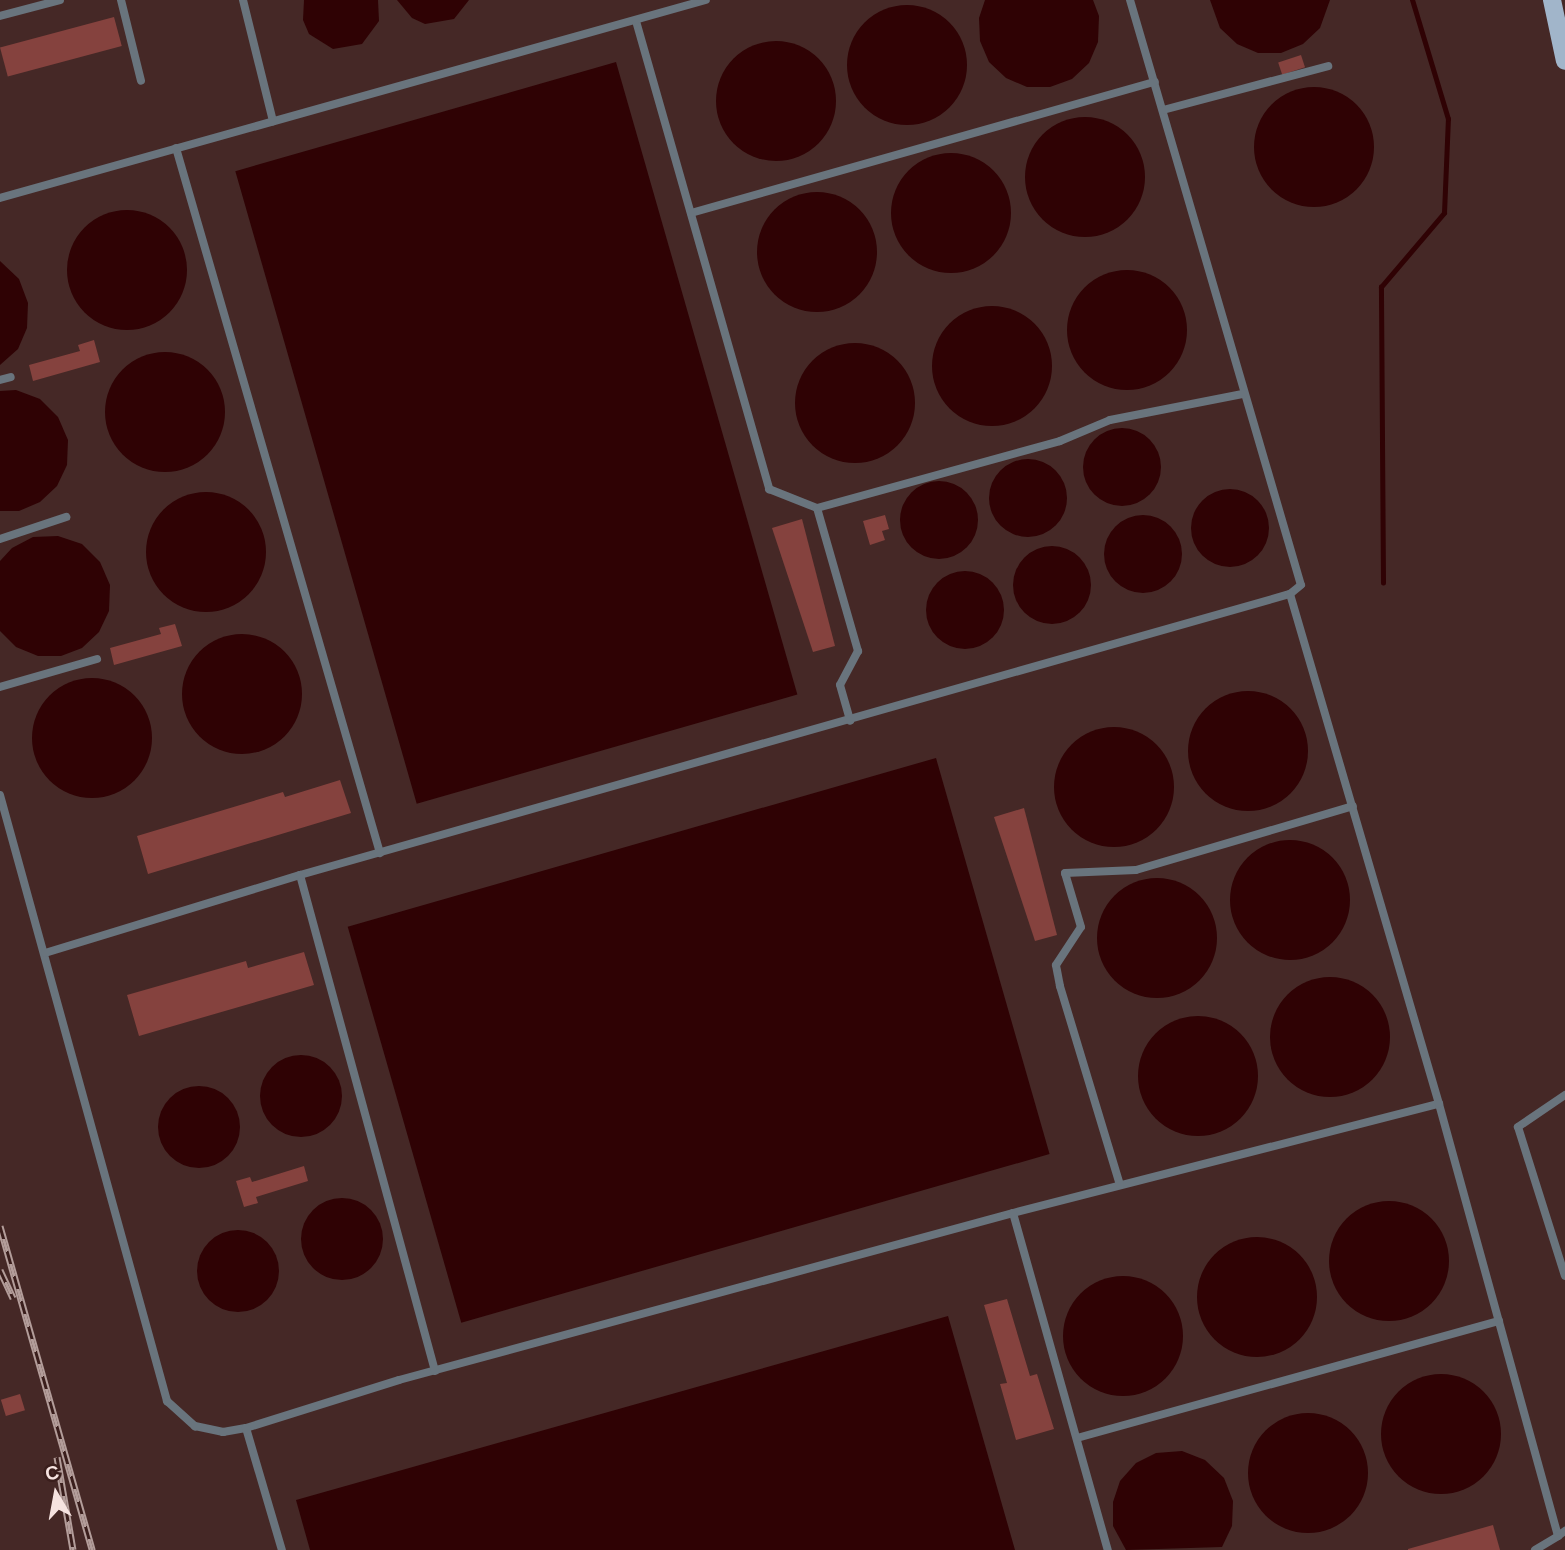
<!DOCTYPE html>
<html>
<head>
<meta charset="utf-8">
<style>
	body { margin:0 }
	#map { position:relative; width:1565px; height:1550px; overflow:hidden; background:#452826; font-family:Helvetica,sans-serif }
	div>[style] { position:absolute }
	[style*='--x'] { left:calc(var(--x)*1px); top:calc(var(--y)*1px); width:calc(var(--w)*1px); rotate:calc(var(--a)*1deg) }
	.water>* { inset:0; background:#2f0204; transform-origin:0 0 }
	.round { border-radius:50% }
	.stream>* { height:4.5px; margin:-2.25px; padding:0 2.25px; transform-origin:2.25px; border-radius:2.25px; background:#2f0204 }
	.building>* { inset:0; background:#85423e; transform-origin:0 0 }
	.lane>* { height:8px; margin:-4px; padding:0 4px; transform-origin:4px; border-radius:4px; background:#69747d }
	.primary>* { height:18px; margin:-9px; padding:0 9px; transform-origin:9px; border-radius:9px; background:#a1b5ca }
	.rail>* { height:7px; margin-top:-3.5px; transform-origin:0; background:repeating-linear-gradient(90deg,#3a1e1c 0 13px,#b39d9a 0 26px); box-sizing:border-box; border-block:2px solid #b39d9a }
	span { translate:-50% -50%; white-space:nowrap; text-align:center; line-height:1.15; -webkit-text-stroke:7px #3a1e1c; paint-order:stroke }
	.north { position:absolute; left:21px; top:1459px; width:70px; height:70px; -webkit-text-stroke:5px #3a1e1c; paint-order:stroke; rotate:350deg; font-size:19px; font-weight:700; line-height:28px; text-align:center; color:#f6e3e0 }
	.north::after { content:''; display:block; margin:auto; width:24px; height:32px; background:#f6e3e0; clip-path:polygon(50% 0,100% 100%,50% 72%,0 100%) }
</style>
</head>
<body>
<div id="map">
	<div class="water">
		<div style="clip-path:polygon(304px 0,378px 0,379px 21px,362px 44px,333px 49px,309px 34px,303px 20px)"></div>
		<div style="clip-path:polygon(397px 0,469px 0,454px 19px,425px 24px,412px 18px)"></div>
		<div style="clip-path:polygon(985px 0,1093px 0,1099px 16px,1098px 42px,1089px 63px,1072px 79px,1050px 87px,1027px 87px,1006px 78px,989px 62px,980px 41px,979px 18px)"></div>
		<div style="clip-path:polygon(1210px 0,1330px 0,1320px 28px,1303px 44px,1281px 53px,1258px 53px,1237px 44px,1220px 28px)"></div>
		<div class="round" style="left:847px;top:5px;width:120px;height:120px"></div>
		<div class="round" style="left:716px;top:41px;width:120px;height:120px"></div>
		<div style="left:616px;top:62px;width:658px;height:396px;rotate:74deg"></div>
		<div class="round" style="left:1254px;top:87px;width:120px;height:120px"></div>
		<div class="round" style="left:1025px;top:117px;width:120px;height:120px"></div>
		<div class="round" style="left:891px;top:153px;width:120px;height:120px"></div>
		<div class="round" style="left:757px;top:192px;width:120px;height:120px"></div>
		<div class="round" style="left:67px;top:210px;width:120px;height:120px"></div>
		<div style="clip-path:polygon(0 261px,19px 279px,28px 303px,27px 328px,18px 349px,0 365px)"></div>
		<div class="round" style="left:1067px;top:270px;width:120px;height:120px"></div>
		<div class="round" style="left:932px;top:306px;width:120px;height:120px"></div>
		<div class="round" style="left:795px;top:343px;width:120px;height:120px"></div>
		<div class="round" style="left:105px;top:352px;width:120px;height:120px"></div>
		<div style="clip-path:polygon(16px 390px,40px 399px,58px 417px,68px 440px,67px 465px,57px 486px,40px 502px,19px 511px,0 511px,0 391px)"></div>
		<div class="round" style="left:1083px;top:428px;width:78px;height:78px"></div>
		<div class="round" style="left:989px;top:459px;width:78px;height:78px"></div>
		<div class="round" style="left:900px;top:481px;width:78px;height:78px"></div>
		<div class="round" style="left:1191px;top:489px;width:78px;height:78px"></div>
		<div class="round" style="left:146px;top:492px;width:120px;height:120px"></div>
		<div class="round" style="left:1104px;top:515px;width:78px;height:78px"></div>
		<div style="clip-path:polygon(58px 536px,82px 544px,100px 562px,110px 585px,109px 611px,99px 632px,82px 648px,61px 656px,38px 656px,16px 647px,0 631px,0 561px,12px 548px,33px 537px)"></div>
		<div class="round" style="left:1013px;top:546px;width:78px;height:78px"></div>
		<div class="round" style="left:926px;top:571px;width:78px;height:78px"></div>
		<div class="round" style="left:182px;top:634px;width:120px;height:120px"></div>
		<div class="round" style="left:32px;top:678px;width:120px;height:120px"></div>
		<div class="round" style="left:1188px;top:691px;width:120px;height:120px"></div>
		<div class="round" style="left:1054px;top:727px;width:120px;height:120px"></div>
		<div style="left:936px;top:758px;width:412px;height:612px;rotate:74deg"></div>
		<div class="round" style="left:1230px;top:840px;width:120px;height:120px"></div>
		<div class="round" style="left:1097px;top:878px;width:120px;height:120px"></div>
		<div class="round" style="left:1270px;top:977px;width:120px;height:120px"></div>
		<div class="round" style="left:1138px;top:1016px;width:120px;height:120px"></div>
		<div class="round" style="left:260px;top:1055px;width:82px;height:82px"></div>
		<div class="round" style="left:158px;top:1086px;width:82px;height:82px"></div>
		<div class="round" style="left:301px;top:1198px;width:82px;height:82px"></div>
		<div class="round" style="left:1329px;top:1201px;width:120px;height:120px"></div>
		<div class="round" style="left:197px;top:1230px;width:82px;height:82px"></div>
		<div class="round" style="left:1197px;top:1237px;width:120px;height:120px"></div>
		<div class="round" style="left:1063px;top:1276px;width:120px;height:120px"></div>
		<div style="clip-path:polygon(948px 1316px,1015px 1550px,310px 1550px,296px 1500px)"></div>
		<div class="round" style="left:1381px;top:1374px;width:120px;height:120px"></div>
		<div class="round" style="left:1248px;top:1413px;width:120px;height:120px"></div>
		<div style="clip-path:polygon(1182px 1451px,1205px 1460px,1224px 1478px,1233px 1501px,1232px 1526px,1222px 1547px,1126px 1550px,1113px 1526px,1113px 1502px,1120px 1481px,1136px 1463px,1156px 1453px)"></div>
	</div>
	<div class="stream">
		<div style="--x:1383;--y:583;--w:296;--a:-90.4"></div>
		<div style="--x:1381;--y:287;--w:97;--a:-49.6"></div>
		<div style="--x:1444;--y:213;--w:94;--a:-87.6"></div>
		<div style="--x:1448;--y:119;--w:124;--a:-106.8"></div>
	</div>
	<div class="building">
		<div style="left:114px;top:17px;width:30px;height:118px;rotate:75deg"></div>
		<div style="left:1301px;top:55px;width:13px;height:24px;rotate:72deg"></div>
		<div style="clip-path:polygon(94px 340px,100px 362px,33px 381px,29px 365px,80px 351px,78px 345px)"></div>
		<div style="clip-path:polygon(885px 515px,889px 529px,882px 531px,885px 540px,870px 545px,863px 521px)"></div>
		<div style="clip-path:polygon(802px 519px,835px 646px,813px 652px,772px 528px)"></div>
		<div style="clip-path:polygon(175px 624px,182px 646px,114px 665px,110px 648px,161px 634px,159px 628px)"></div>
		<div style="clip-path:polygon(340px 780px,351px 813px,148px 874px,137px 836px,283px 792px,285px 797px)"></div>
		<div style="clip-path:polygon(1024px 808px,1057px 935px,1035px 941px,994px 817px)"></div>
		<div style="clip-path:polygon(304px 952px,314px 985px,139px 1036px,127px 995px,246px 961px,248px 968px)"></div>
		<div style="clip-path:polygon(304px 1166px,308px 1181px,256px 1197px,258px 1203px,244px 1207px,236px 1181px,250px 1177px,252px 1182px)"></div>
		<div style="clip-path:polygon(1007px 1299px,1030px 1376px,1037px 1374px,1054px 1429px,1016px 1440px,1000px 1384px,1007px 1383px,984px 1305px)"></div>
		<div style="left:20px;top:1394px;width:17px;height:20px;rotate:73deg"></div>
		<div style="clip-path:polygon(1493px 1525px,1500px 1550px,1408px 1550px,1408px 1549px)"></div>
	</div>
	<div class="lane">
		<div style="--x:121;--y:0;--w:83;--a:76.1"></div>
		<div style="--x:243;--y:0;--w:125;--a:76.1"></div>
		<div style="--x:1130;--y:0;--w:609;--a:73.71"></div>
		<div style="--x:1301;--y:585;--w:14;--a:141"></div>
		<div style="--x:0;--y:16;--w:62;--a:-14.9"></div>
		<div style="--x:636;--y:21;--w:487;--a:74.1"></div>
		<div style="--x:769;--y:489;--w:52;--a:21.6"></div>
		<div style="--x:817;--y:508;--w:149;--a:74"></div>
		<div style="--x:858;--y:651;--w:38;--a:118"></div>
		<div style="--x:840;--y:685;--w:37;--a:74"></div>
		<div style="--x:1163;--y:110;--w:171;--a:-14.9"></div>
		<div style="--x:176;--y:148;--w:734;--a:73.86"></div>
		<div style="--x:0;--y:198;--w:733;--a:-15.67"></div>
		<div style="--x:691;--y:213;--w:482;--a:-15.8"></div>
		<div style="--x:0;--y:380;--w:11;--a:-15"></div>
		<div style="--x:817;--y:508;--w:252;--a:-15.4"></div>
		<div style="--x:1060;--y:441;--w:54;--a:-22.8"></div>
		<div style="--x:1110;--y:420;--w:135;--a:-11.1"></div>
		<div style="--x:0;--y:539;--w:70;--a:-18.4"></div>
		<div style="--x:0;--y:687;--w:101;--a:-16.1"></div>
		<div style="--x:0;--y:795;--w:629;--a:74.59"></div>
		<div style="--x:167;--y:1401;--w:38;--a:42"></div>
		<div style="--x:195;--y:1426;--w:29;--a:12"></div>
		<div style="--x:223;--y:1432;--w:23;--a:-10"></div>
		<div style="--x:246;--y:1428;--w:160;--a:-17.4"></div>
		<div style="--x:399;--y:1380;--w:636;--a:-15.22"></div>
		<div style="--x:1013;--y:1213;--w:440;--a:-14.4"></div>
		<div style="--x:1439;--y:1104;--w:448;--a:74.6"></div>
		<div style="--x:1558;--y:1536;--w:9;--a:-36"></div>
		<div style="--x:300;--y:875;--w:514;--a:74.77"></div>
		<div style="--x:45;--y:953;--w:267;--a:-17"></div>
		<div style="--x:300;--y:875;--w:1029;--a:-15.85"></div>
		<div style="--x:1290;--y:594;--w:531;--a:73.71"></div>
		<div style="--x:1565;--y:1095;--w:57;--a:145.8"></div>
		<div style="--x:1518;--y:1127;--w:156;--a:72.5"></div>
		<div style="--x:1120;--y:1185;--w:208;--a:-106.8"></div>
		<div style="--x:1060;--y:986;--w:21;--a:-101"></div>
		<div style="--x:1056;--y:965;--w:45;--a:-56.7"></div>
		<div style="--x:1081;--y:927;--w:56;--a:-106.5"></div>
		<div style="--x:1065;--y:873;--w:71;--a:-2.4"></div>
		<div style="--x:1136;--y:870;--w:226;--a:-16.4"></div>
		<div style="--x:1013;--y:1213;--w:350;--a:74.3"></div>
		<div style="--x:246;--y:1428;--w:127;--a:73.6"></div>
		<div style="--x:1077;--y:1438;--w:438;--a:-15.5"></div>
		<div style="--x:1535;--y:1550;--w:27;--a:-31"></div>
	</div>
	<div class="primary">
		<div style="--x:1552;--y:0;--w:62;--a:78"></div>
	</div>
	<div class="rail">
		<div style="--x:0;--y:1226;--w:337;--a:74.1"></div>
		<div style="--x:0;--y:1270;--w:31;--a:65"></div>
		<div style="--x:57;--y:1457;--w:94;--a:80.2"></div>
	</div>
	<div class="north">С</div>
</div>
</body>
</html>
